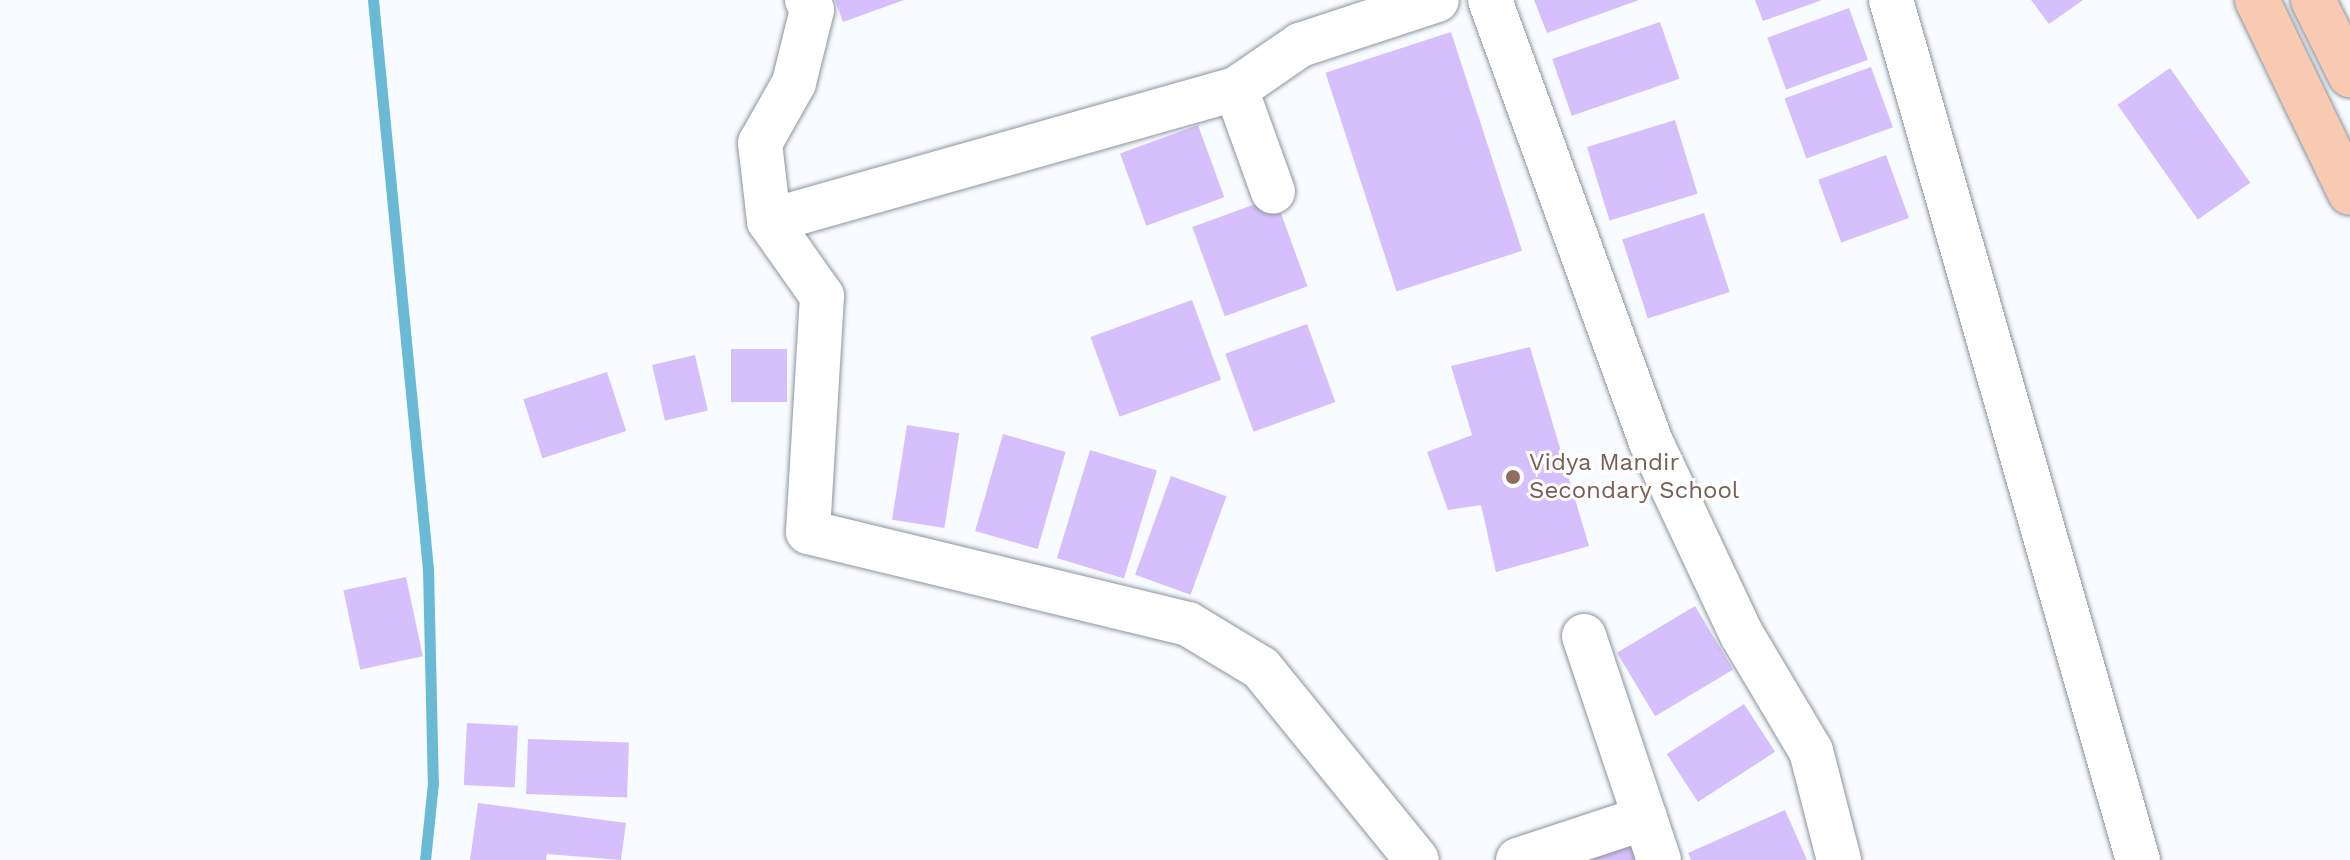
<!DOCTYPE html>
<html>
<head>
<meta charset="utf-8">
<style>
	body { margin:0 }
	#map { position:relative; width:2350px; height:860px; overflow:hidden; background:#f8fbff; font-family:"Work Sans",sans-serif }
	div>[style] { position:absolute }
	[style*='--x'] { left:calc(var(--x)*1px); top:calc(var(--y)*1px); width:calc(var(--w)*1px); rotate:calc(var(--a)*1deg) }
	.stream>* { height:11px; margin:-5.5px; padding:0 5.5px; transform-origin:5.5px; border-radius:5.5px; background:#6ab9d5 }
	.building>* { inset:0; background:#d6bffd; transform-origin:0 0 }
	.roads { filter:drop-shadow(0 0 2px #8c949c) drop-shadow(0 0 2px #8c949c) }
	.minor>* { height:44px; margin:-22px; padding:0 22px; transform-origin:22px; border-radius:22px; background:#fff }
	.highway>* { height:44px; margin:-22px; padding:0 22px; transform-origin:22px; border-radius:22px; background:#f8cab2 }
	.dots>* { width:22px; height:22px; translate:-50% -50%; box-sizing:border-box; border:4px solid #fff; border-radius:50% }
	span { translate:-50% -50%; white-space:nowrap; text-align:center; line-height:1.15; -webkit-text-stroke:6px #fff; paint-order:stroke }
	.education-label { font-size:24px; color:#785e54 }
	.left { translate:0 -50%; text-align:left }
</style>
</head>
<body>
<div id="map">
	<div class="stream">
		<div style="--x:373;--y:0;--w:572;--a:84.48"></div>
		<div style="--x:428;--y:569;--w:214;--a:88.7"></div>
		<div style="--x:433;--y:783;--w:77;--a:95.9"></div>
	</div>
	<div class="building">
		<div style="clip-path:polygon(835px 0,904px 0,843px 22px)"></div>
		<div style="clip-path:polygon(1534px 0,1639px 0,1547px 33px)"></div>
		<div style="clip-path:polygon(1755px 0,1822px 0,1763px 21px)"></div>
		<div style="clip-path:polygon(2031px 0,2083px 0,2049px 24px)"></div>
		<div style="left:1849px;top:8px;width:55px;height:87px;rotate:70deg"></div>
		<div style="left:1660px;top:22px;width:60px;height:114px;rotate:71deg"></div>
		<div style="left:1451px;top:32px;width:230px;height:132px;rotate:72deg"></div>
		<div style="left:1871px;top:67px;width:64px;height:92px;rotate:70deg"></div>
		<div style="left:2170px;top:68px;width:140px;height:64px;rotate:55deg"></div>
		<div style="left:1675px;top:120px;width:77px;height:92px;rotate:73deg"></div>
		<div style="left:1198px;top:125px;width:77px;height:83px;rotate:70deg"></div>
		<div style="left:1886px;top:155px;width:67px;height:72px;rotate:70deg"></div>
		<div style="left:1275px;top:197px;width:95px;height:88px;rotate:70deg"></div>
		<div style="left:1704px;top:213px;width:83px;height:86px;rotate:72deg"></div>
		<div style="left:1192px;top:300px;width:85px;height:108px;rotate:70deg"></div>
		<div style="left:1307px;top:324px;width:83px;height:87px;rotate:70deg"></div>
		<div style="clip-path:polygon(1530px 347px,1589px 546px,1496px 572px,1481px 505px,1448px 510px,1427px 452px,1472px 435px,1451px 366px)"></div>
		<div style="left:731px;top:349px;width:56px;height:53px"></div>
		<div style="left:695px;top:355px;width:57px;height:44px;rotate:77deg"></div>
		<div style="left:607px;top:372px;width:62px;height:88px;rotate:72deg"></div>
		<div style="left:907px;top:425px;width:53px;height:96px;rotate:9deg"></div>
		<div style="left:1003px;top:434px;width:65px;height:101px;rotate:16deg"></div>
		<div style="left:1090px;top:450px;width:70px;height:113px;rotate:17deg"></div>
		<div style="left:1171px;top:476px;width:59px;height:105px;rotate:20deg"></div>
		<div style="left:406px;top:577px;width:81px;height:64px;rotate:78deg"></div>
		<div style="left:1695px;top:606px;width:74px;height:91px;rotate:59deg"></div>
		<div style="left:1744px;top:704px;width:57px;height:92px;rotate:57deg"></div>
		<div style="left:467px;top:723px;width:51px;height:62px;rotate:3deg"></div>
		<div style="left:528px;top:739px;width:101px;height:55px;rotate:2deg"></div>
		<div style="clip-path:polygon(478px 803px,626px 823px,621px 860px,547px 854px,546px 860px,470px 860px)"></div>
		<div style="clip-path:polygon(1785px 810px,1807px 860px,1691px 860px,1688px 853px)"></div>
		<div style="clip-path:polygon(1634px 840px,1640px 860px,1573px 860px)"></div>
	</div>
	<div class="roads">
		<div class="minor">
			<div style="--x:807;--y:0;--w:11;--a:63"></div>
			<div style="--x:812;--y:10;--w:75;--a:103.9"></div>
			<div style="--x:794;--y:83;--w:69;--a:119.5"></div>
			<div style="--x:760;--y:143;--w:79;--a:83.4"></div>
			<div style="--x:769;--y:221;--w:92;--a:54.8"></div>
			<div style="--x:822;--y:296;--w:236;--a:93.4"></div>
			<div style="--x:808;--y:532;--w:391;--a:13.6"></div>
			<div style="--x:1188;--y:624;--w:85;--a:31.1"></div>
			<div style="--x:1261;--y:668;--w:247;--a:50.9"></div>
			<div style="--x:1490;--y:0;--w:470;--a:70"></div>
			<div style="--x:1651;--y:442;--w:213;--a:64.8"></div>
			<div style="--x:1742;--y:635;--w:135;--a:59.3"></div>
			<div style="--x:1811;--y:751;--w:113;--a:75.6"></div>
			<div style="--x:1891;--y:0;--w:895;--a:73.98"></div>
			<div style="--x:1236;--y:89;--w:109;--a:70.2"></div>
			<div style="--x:769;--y:221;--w:485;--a:-15.8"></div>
			<div style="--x:1236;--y:89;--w:78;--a:-34.5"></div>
			<div style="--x:1300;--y:45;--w:144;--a:-18.2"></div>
			<div style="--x:1584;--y:636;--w:236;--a:71.5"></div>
			<div style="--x:1518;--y:860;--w:134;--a:-18.3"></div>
		</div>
		<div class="highway">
			<div style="--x:2257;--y:0;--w:214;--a:64.3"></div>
			<div style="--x:2313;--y:0;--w:84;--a:63.7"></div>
		</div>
	</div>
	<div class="dots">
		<div style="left:1513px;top:477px;background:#8d6e63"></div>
	</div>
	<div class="education-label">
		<span class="left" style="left:1529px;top:477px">Vidya Mandir<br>Secondary School</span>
	</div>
</div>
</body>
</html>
